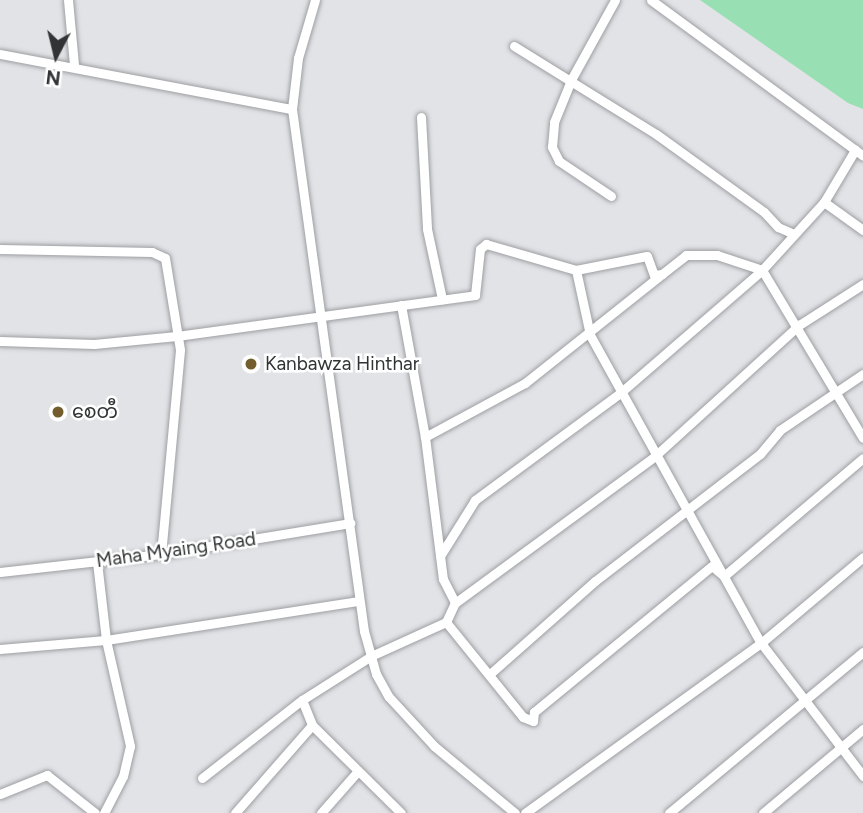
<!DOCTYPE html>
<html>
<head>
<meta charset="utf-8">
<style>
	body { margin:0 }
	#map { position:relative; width:863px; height:813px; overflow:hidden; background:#e2e3e7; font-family:Figtree,"Noto Sans Myanmar",sans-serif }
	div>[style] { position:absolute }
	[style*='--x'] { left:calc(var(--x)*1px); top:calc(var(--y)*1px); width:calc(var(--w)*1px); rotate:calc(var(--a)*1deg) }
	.green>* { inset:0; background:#98e0b3 }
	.roads { filter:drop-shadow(0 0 2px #9d9fa2) drop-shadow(0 0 2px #9d9fa2) }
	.minor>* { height:9px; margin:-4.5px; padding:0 4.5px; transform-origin:4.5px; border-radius:4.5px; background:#fff }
	.dots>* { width:19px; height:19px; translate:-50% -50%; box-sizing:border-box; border:4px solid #fff; border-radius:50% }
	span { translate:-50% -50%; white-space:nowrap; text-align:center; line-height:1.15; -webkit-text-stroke:5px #fff; paint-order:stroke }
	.poi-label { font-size:19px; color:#323334 }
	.left { translate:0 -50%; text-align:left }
	.street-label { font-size:19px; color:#323334 }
	.north { position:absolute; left:21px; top:21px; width:70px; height:70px; -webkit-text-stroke:5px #fff; paint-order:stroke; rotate:187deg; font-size:19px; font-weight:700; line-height:28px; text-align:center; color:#323334 }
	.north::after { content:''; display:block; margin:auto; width:24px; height:32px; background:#323334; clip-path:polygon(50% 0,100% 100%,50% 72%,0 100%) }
</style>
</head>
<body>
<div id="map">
	<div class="green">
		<div style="clip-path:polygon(700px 0,863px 0,863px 109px,848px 103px)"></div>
	</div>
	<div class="roads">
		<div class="minor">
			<div style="--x:68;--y:0;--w:65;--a:84.7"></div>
			<div style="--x:315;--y:0;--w:60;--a:106.3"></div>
			<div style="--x:298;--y:58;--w:51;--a:96.7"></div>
			<div style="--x:292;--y:109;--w:527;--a:82.15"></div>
			<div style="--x:364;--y:631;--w:45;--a:74.4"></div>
			<div style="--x:376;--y:674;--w:26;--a:61"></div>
			<div style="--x:389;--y:697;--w:67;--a:47.4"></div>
			<div style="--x:434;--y:746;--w:105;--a:39.6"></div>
			<div style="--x:651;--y:0;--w:263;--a:36.3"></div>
			<div style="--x:514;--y:46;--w:167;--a:31.8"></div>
			<div style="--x:656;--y:134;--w:133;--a:35.8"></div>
			<div style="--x:764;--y:212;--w:21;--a:47"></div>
			<div style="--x:778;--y:227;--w:17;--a:24"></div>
			<div style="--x:0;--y:54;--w:297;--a:10.7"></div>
			<div style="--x:421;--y:117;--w:112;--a:86.9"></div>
			<div style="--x:427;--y:229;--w:72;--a:77.9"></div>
			<div style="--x:611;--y:196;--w:63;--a:-146.1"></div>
			<div style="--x:559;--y:161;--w:16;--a:-117"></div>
			<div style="--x:552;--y:147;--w:25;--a:-85"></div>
			<div style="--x:554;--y:122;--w:48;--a:-67.8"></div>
			<div style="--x:572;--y:78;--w:89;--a:-61.1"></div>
			<div style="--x:824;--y:202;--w:48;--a:35.7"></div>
			<div style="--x:0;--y:249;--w:152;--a:1.1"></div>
			<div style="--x:152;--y:252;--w:14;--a:25"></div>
			<div style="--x:165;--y:258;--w:93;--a:80.7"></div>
			<div style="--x:180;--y:350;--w:205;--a:95.3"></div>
			<div style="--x:576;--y:270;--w:66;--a:77.8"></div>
			<div style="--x:590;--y:335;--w:352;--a:61"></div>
			<div style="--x:761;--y:643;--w:168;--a:52.5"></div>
			<div style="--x:401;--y:305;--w:134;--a:79.7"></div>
			<div style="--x:425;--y:437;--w:143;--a:82.8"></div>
			<div style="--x:443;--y:579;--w:27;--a:63"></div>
			<div style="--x:0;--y:341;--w:94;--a:1.8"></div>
			<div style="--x:94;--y:344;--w:83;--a:-5.5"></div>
			<div style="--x:177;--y:336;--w:301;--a:-7.8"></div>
			<div style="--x:475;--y:295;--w:46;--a:-83.8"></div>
			<div style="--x:480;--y:249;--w:8;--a:-40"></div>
			<div style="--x:486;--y:244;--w:94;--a:16.1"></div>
			<div style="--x:576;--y:270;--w:72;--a:-11.2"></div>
			<div style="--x:647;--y:256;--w:20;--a:70"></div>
			<div style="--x:654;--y:275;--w:8;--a:-7"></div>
			<div style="--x:662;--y:274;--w:31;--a:-38"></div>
			<div style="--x:686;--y:255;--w:31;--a:0"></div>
			<div style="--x:717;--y:255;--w:47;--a:18.4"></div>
			<div style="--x:762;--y:270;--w:196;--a:59"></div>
			<div style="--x:425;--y:437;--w:114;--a:-28.4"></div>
			<div style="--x:525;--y:383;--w:175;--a:-38.5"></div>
			<div style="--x:440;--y:556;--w:66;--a:-58"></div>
			<div style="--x:475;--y:500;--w:179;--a:-36.4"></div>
			<div style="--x:619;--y:394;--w:189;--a:-40.9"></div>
			<div style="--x:762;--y:270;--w:92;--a:-47.6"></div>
			<div style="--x:824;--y:202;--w:61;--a:-59.2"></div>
			<div style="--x:97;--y:562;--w:79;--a:83.4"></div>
			<div style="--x:106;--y:640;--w:109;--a:77.2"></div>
			<div style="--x:130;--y:746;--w:31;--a:103"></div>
			<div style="--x:123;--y:776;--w:42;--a:117.2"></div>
			<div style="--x:0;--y:572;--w:162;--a:-6.4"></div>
			<div style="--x:161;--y:554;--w:192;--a:-9.3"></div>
			<div style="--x:446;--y:622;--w:122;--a:51"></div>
			<div style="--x:523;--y:717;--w:11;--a:22"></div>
			<div style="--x:533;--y:721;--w:9;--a:-84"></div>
			<div style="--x:534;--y:712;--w:230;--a:-39.4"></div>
			<div style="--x:712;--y:566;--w:16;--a:40"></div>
			<div style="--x:724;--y:576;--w:182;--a:-40.3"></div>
			<div style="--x:0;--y:649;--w:106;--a:-4.9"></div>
			<div style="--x:106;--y:640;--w:256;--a:-8.8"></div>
			<div style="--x:491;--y:673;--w:139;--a:-41.5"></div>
			<div style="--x:595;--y:581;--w:208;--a:-37.6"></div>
			<div style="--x:760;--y:454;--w:31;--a:-50"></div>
			<div style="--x:780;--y:430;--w:100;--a:-34"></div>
			<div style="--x:302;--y:700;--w:27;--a:68"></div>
			<div style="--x:202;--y:778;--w:127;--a:-38"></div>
			<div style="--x:302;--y:700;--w:82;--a:-32.5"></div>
			<div style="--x:371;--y:656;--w:82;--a:-24.4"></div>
			<div style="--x:446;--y:622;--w:21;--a:-65"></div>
			<div style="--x:455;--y:603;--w:248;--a:-36.3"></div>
			<div style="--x:655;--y:456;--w:195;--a:-42.3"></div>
			<div style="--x:799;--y:325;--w:76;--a:-32.6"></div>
			<div style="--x:0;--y:794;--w:51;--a:-22"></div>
			<div style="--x:47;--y:775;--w:61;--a:38.4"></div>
			<div style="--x:235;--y:813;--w:117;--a:-48.8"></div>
			<div style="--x:312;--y:725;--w:125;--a:44.7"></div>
			<div style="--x:321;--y:813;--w:55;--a:-48.7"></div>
			<div style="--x:525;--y:813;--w:291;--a:-35.8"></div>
			<div style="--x:761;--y:643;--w:133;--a:-40.1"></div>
			<div style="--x:669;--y:813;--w:252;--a:-39.7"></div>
			<div style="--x:763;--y:813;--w:131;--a:-40"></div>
		</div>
	</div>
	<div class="dots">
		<div style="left:251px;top:364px;background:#735d2d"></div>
		<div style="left:58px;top:412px;background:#735d2d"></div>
	</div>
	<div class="poi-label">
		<span class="left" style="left:265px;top:364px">Kanbawza Hinthar</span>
		<span class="left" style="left:72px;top:412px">စေတီ</span>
	</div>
	<div class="street-label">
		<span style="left:176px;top:550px;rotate:-8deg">Maha Myaing Road</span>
	</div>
	<div class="north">N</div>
</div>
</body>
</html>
